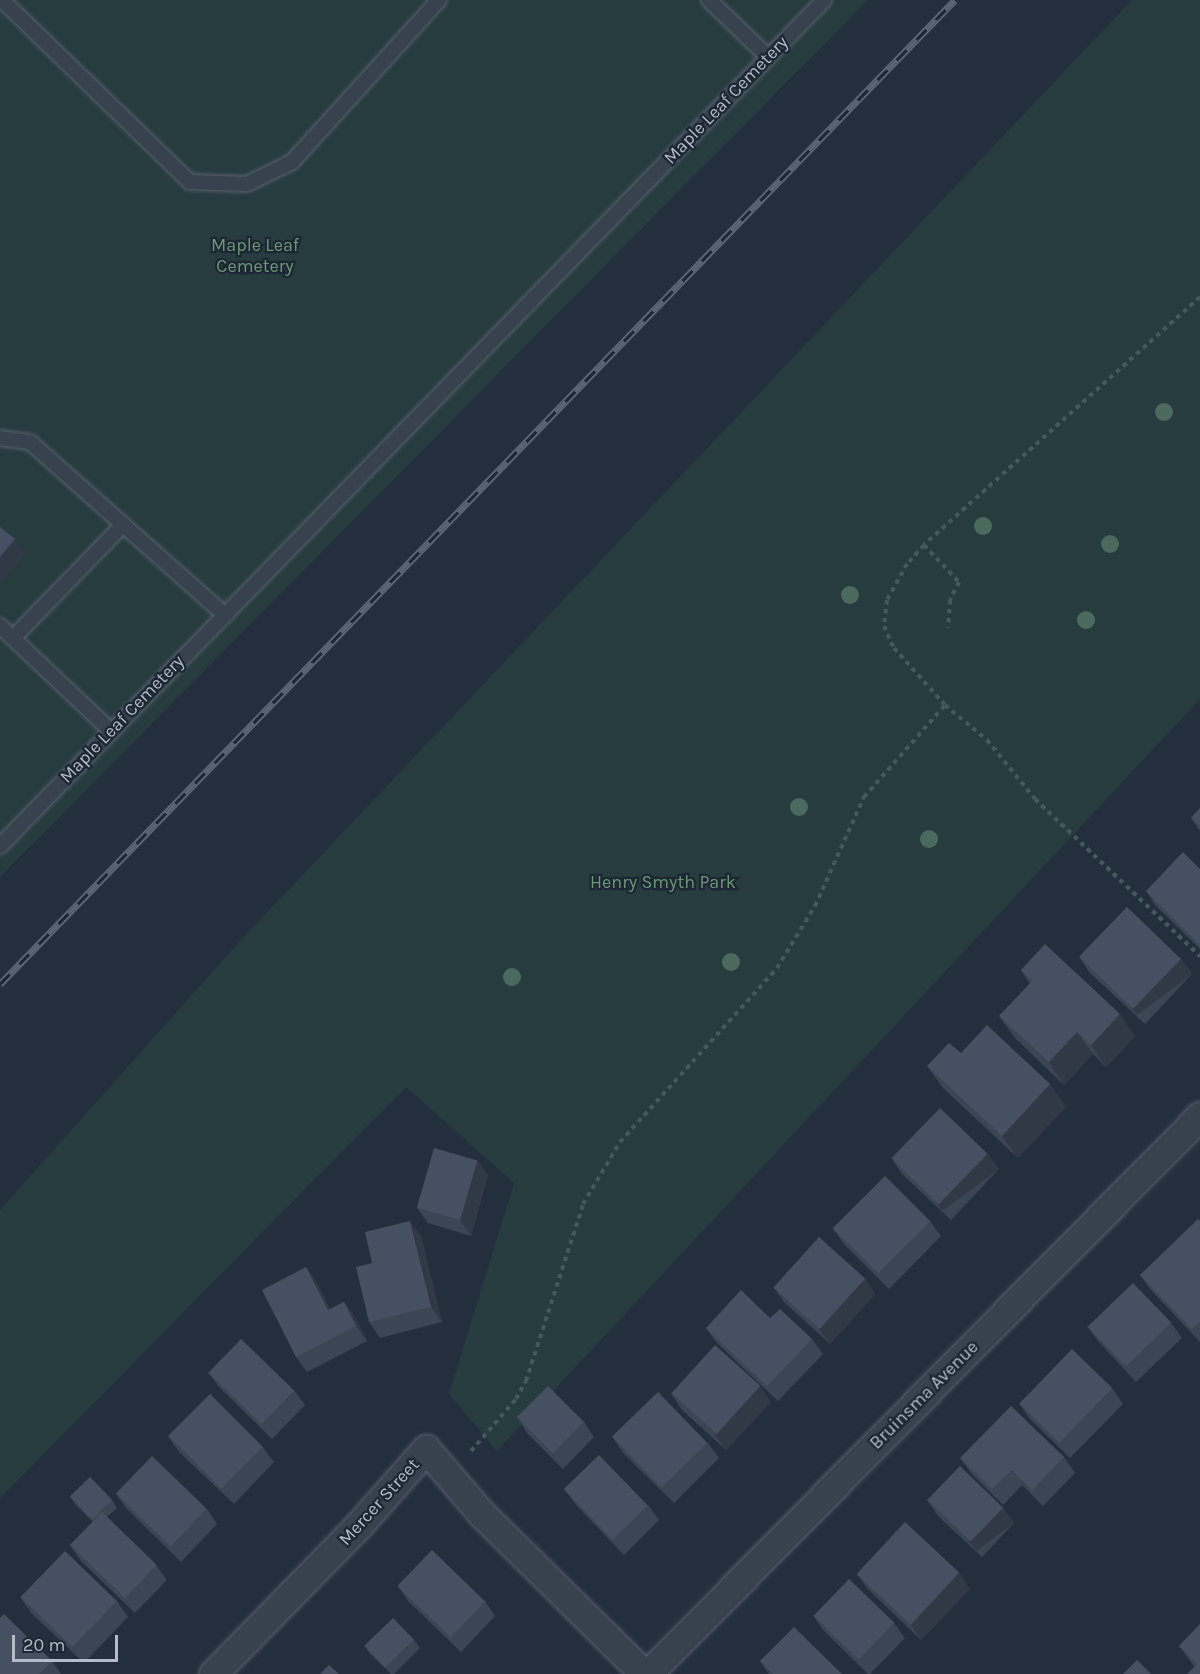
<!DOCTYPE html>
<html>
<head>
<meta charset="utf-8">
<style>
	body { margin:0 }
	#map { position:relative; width:1200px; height:1674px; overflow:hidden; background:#242f3e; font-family:Karla,sans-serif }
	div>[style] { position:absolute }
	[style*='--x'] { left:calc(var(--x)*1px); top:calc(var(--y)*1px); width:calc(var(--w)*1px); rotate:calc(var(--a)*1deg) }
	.green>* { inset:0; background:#263c3f }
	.path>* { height:4px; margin-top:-2px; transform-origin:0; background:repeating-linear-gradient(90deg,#44595c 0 4.5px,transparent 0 9px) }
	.roads { filter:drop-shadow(0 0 2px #565f6c) drop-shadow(0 0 2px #565f6c) }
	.service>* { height:14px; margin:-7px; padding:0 7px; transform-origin:7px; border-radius:7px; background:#38414e }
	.minor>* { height:27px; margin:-13.5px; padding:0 13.5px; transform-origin:13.5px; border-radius:13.5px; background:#38414e }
	.rail>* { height:7px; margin-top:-3.5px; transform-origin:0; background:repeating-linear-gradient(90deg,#1d2633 0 14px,#5a6575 0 28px); box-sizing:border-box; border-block:2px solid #5a6575 }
	.trees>* { width:18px; height:18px; margin:-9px; border-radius:50%; background:#4b6a5d }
	.wall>* { inset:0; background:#3b4654 }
	.shaded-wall>* { inset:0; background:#303945; transform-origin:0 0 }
	.building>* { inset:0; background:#455162; transform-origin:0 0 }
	span { translate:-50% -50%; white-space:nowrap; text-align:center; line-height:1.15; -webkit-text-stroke:4.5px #1d2633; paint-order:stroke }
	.street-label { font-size:18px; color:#b4bcc9 }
	.park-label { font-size:18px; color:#6b9a76 }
	.scale { position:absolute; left:12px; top:1635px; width:106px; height:27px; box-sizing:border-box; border:3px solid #b4bcc9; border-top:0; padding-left:8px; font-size:18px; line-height:21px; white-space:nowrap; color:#b4bcc9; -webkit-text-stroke:4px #1d2633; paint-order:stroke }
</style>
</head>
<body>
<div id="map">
	<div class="green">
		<div style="clip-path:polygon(0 0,868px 0,0 877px)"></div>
		<div style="clip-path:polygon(1132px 0,1200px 0,1200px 699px,497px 1451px,449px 1394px,514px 1183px,406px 1087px,0 1498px,0 1210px,240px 941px)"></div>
	</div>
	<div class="path">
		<div style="--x:1200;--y:297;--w:371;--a:138.1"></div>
		<div style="--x:924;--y:545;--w:25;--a:132"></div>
		<div style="--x:907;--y:564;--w:41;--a:119.1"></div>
		<div style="--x:887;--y:600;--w:26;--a:97"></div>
		<div style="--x:884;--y:626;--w:24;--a:66"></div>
		<div style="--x:894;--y:648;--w:76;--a:48.2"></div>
		<div style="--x:945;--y:705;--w:55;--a:39.8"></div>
		<div style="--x:987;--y:740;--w:76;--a:50.9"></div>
		<div style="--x:1035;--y:799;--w:228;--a:43.6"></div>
		<div style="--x:924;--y:545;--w:51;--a:46.6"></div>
		<div style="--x:959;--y:582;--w:20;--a:117"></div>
		<div style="--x:950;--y:600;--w:28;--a:94"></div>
		<div style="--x:471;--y:1451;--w:69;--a:-49.1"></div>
		<div style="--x:516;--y:1399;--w:21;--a:-61"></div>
		<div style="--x:526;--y:1381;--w:186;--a:-72.1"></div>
		<div style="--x:583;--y:1204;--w:72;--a:-59.2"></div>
		<div style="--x:620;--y:1142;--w:234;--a:-47.9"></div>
		<div style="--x:777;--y:968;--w:73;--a:-58.5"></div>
		<div style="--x:815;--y:906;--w:120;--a:-65.8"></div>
		<div style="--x:864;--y:797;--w:123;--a:-48.6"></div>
	</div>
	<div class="roads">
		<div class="service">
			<div style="--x:2;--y:0;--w:262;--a:44.1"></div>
			<div style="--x:190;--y:182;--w:57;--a:2"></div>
			<div style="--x:247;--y:184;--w:50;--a:-26.1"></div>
			<div style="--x:292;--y:162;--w:219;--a:-47.8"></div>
			<div style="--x:709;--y:0;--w:82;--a:44"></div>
			<div style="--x:0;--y:438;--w:30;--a:8"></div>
			<div style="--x:30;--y:442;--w:259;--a:41.6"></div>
			<div style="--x:0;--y:626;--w:151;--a:43.4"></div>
			<div style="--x:13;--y:638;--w:158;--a:-45.8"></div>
			<div style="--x:0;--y:846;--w:1181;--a:-45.75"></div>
		</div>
		<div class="minor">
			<div style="--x:213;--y:1674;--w:207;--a:-45.6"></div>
			<div style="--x:358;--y:1526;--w:103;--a:-48.6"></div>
			<div style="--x:426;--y:1449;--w:86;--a:49.3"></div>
			<div style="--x:482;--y:1514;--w:228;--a:44.6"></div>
			<div style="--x:648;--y:1674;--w:785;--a:-45.31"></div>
		</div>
	</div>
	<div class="rail">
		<div style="--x:0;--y:984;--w:1371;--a:-45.86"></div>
	</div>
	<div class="trees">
		<div style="left:1164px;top:412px"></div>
		<div style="left:983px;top:526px"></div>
		<div style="left:1110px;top:544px"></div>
		<div style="left:850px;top:595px"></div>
		<div style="left:1086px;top:620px"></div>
		<div style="left:799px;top:807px"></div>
		<div style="left:929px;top:839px"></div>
		<div style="left:731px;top:962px"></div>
		<div style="left:512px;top:977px"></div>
	</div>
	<div class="wall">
		<div style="clip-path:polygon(1200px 808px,1200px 831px,1191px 818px)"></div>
		<div style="clip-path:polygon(1200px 869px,1200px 949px,1156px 906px,1146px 891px)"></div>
		<div style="clip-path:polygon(1079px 957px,1181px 959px,1192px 974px,1145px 1024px,1090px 973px)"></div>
		<div style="clip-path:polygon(1021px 970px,1135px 1036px,1106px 1067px,1093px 1054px,1064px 1085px,1015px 1038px,999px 1016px,1030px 984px)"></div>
		<div style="clip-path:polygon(961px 1053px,1050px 1084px,1066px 1107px,1018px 1158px,943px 1088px,927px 1066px)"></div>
		<div style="clip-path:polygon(892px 1159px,999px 1169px,951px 1220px,902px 1174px)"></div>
		<div style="clip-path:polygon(477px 1160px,488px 1175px,471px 1236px,428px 1223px,417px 1208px)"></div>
		<div style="clip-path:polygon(930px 1221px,941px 1236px,889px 1289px,844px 1244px,833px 1229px)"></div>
		<div style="clip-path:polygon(1200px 1221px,1200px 1342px,1151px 1290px,1140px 1275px)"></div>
		<div style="clip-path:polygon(421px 1236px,442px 1322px,380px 1338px,369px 1322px)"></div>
		<div style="clip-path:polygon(306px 1267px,317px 1283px,330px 1309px,344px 1302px,355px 1317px,367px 1341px,307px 1372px,296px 1357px)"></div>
		<div style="clip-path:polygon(865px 1279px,875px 1294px,830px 1344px,784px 1302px,773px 1287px)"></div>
		<div style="clip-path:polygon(1171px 1323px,1182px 1338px,1136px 1382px,1098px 1341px,1087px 1326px)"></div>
		<div style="clip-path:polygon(706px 1328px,812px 1339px,823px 1354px,778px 1401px,717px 1343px)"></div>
		<div style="clip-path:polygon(208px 1372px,294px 1390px,305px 1405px,272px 1439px,219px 1387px)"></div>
		<div style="clip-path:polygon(1112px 1388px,1123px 1404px,1070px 1458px,1030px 1419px,1019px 1403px)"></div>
		<div style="clip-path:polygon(671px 1393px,771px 1402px,726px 1450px,681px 1409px)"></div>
		<div style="clip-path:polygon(517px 1417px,584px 1422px,594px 1437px,563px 1469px,527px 1433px)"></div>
		<div style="clip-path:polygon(168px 1436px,263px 1447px,274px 1462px,234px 1504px,179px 1452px)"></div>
		<div style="clip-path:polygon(613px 1438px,708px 1443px,719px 1458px,674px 1503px,624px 1454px)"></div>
		<div style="clip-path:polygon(1064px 1457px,1075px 1473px,1043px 1506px,1022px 1485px,1003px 1505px,971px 1473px,960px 1458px)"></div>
		<div style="clip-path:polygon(565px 1490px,648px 1505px,659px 1520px,624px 1555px,576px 1505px)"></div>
		<div style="clip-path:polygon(116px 1494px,207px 1509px,217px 1524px,181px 1562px,127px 1509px)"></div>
		<div style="clip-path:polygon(70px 1496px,112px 1500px,117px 1508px,107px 1517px,156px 1565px,167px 1580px,135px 1613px,81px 1561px,70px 1545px,93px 1522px,75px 1504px)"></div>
		<div style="clip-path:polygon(927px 1500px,1003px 1508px,1014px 1523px,982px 1557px,938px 1516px)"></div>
		<div style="clip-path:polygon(959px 1573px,970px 1589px,921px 1640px,868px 1589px,857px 1574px)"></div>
		<div style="clip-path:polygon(398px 1586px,485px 1601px,495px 1616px,461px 1652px,408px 1601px)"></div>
		<div style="clip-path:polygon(20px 1597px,117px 1601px,128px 1617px,84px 1663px,31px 1613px)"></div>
		<div style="clip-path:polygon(813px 1615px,894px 1623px,905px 1638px,870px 1674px,868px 1674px,823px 1630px)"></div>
		<div style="clip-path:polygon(1200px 1624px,1200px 1674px,1179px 1646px)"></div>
		<div style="clip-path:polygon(414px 1640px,420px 1648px,394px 1674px,391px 1674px,370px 1654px,365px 1646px)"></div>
		<div style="clip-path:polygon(52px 1661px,61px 1674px,0 1674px)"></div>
		<div style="clip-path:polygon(760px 1661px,842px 1674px,769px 1674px)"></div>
	</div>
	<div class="shaded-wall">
		<div style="clip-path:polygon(15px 539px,25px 555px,0 585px,0 557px)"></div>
		<div style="left:1181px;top:959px;width:19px;height:69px;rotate:54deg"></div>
		<div style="clip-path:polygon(1120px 1014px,1135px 1036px,1106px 1067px,1091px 1045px)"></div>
		<div style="clip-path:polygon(1077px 1032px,1093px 1054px,1064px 1085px,1049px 1062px)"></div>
		<div style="clip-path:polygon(1050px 1084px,1066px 1107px,1018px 1158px,1002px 1136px)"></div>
		<div style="left:988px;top:1154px;width:19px;height:70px;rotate:54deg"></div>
		<div style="clip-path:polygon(477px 1160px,488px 1175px,471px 1236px,460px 1220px)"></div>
		<div style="clip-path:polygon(410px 1221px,421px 1236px,442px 1322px,431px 1307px)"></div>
		<div style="clip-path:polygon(306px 1267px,317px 1283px,338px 1326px,328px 1310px)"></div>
		<div style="clip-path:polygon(865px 1279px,875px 1294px,830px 1344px,819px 1329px)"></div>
		<div style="clip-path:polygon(344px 1302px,355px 1317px,367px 1341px,356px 1326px)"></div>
		<div style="clip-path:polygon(760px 1386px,771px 1402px,726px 1450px,715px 1435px)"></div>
		<div style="left:1003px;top:1508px;width:19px;height:47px;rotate:54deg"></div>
		<div style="clip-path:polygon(959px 1573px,970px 1589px,921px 1640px,911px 1625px)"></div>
	</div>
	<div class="building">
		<div style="clip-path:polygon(0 527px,15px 539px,0 557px)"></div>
		<div style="clip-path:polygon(1200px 808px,1200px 826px,1191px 818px)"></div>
		<div style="clip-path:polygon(1183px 852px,1200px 869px,1200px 945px,1146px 891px)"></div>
		<div style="left:1127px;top:907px;width:75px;height:69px;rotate:44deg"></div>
		<div style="clip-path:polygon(1045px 944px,1120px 1014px,1091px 1045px,1077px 1032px,1049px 1062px,999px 1016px,1032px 981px,1021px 970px)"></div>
		<div style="clip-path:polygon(987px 1025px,1050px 1084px,1002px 1136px,927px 1066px,949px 1043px,961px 1053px)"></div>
		<div style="left:940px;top:1108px;width:66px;height:70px;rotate:44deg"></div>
		<div style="left:434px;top:1148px;width:45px;height:62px;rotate:16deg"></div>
		<div style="left:885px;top:1176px;width:64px;height:74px;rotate:45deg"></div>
		<div style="clip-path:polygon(1198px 1219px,1200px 1221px,1200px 1322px,1192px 1329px,1140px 1275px)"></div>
		<div style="clip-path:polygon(410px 1221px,431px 1307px,369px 1322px,356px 1267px,372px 1263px,365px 1232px)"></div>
		<div style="left:819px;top:1237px;width:62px;height:68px;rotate:42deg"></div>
		<div style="clip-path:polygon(306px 1267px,328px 1310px,344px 1302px,356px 1326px,296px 1357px,262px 1290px)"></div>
		<div style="left:1133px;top:1283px;width:55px;height:63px;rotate:46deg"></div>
		<div style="clip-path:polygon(741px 1290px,770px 1318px,780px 1309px,812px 1339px,767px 1386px,706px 1328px)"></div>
		<div style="left:241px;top:1339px;width:74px;height:47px;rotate:44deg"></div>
		<div style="left:715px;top:1345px;width:61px;height:65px;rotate:42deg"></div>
		<div style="left:1072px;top:1349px;width:56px;height:76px;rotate:44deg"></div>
		<div style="left:548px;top:1386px;width:51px;height:44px;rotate:45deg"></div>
		<div style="left:658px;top:1392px;width:71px;height:64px;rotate:46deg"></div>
		<div style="left:210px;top:1394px;width:75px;height:59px;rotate:45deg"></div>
		<div style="clip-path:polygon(1011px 1406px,1064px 1457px,1032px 1490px,1012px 1470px,992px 1489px,960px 1458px)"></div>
		<div style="left:599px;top:1455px;width:70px;height:49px;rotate:46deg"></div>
		<div style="left:152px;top:1456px;width:76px;height:52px;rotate:44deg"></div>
		<div style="left:960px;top:1466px;width:60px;height:47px;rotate:44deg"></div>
		<div style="left:90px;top:1477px;width:32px;height:28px;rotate:46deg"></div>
		<div style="left:102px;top:1512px;width:76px;height:46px;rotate:44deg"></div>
		<div style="left:905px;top:1522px;width:74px;height:71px;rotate:43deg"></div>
		<div style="left:432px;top:1550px;width:74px;height:50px;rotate:44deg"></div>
		<div style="left:65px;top:1551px;width:72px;height:64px;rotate:44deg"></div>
		<div style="left:849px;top:1579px;width:63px;height:51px;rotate:44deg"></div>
		<div style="clip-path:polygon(4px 1614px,52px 1661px,39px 1674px,0 1674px,0 1618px)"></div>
		<div style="left:393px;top:1618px;width:30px;height:40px;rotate:46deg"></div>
		<div style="clip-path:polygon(1200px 1624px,1200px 1674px,1187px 1674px,1197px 1664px,1179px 1646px)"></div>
		<div style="clip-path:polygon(794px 1627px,842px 1674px,773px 1674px,760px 1661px)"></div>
		<div style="clip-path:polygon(1137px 1660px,1151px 1674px,1123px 1674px)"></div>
		<div style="clip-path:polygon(329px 1665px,339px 1674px,320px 1674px)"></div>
	</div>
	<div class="street-label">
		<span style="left:726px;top:100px;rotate:-46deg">Maple Leaf Cemetery</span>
		<span style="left:122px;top:719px;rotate:-46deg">Maple Leaf Cemetery</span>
		<span style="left:924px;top:1395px;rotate:-45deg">Bruinsma Avenue</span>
		<span style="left:379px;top:1502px;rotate:-48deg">Mercer Street</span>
	</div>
	<div class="park-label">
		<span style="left:255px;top:256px">Maple Leaf<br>Cemetery</span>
		<span style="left:663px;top:882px">Henry Smyth Park</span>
	</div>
	<div class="scale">20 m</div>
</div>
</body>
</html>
